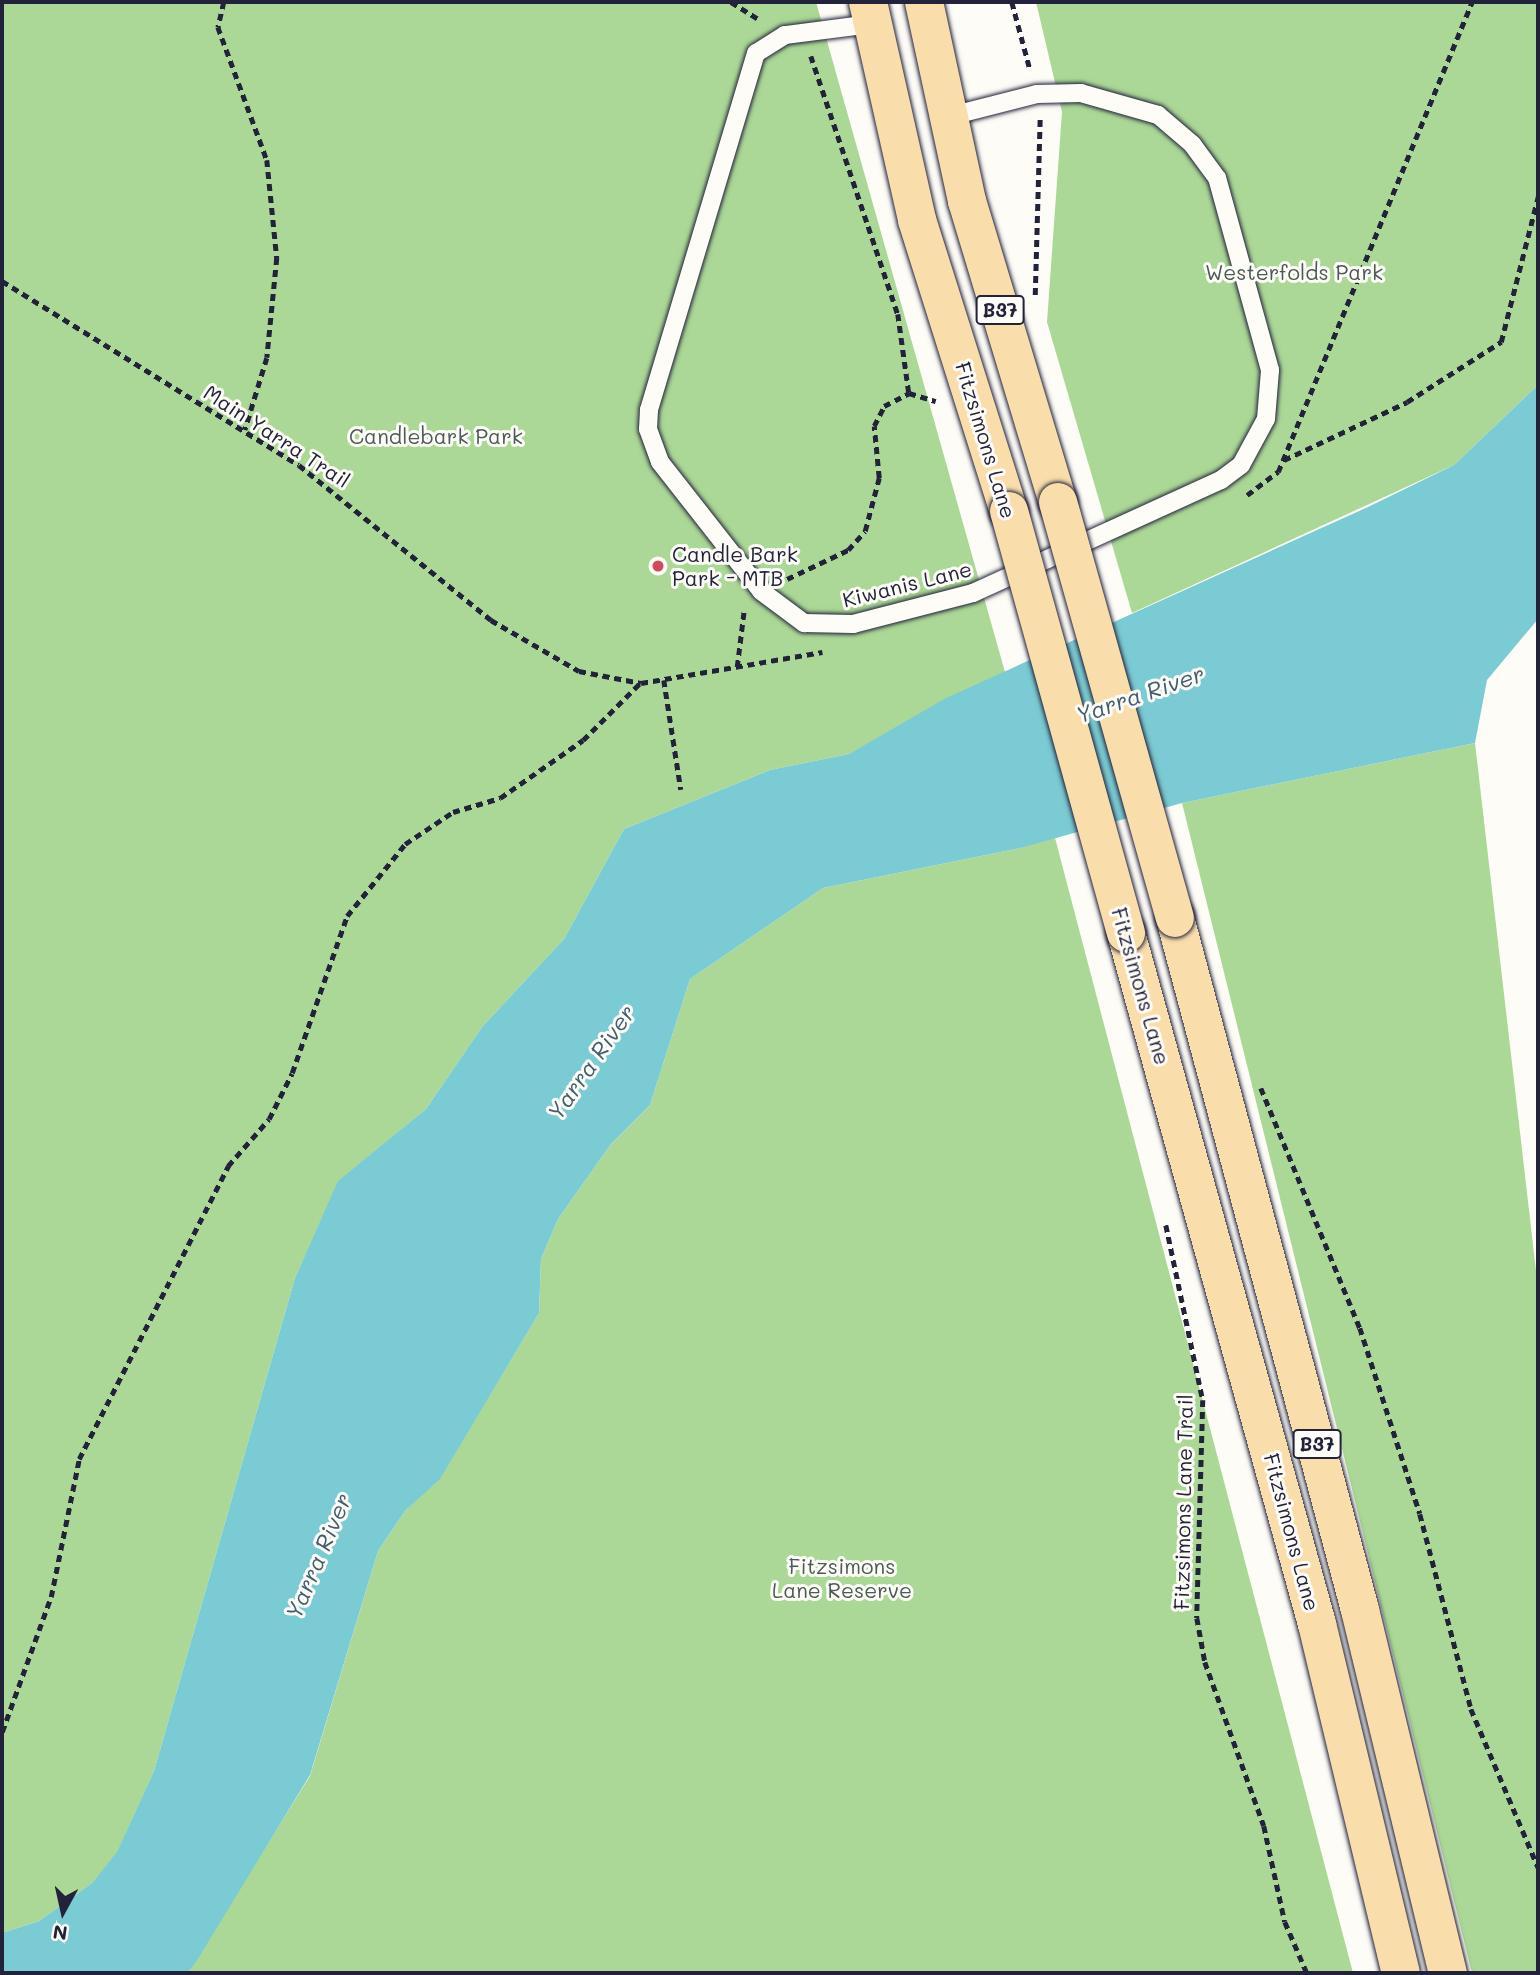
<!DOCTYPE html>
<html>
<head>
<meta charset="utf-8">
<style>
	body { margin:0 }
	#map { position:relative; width:1540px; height:1975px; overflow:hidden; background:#fdfcf7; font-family:Mali,sans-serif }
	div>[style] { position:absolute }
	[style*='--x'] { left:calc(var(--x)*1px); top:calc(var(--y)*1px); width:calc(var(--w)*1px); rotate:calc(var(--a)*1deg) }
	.green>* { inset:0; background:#acd897 }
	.water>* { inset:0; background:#7acbd3 }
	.path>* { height:4.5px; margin-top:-2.25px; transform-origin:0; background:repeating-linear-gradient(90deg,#22223b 0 7px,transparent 0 12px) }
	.roads { filter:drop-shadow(0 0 2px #22223b) drop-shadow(0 0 2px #22223b) }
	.lane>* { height:18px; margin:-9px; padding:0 9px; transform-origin:9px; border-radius:9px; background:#fdfcf7 }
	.primary>* { height:38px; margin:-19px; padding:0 19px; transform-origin:19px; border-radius:19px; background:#f9deab }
	.bridges { filter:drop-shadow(0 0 2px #22223b) drop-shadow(0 0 2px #22223b) }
	.primary-bridge>* { height:38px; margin:-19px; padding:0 19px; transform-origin:19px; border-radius:19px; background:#f9deab }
	.dots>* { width:19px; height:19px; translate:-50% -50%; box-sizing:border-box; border:4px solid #fdfcf7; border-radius:50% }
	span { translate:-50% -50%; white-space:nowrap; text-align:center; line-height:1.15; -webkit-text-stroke:6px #fdfcf7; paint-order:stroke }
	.shield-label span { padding:2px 5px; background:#fdfcf7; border:2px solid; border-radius:5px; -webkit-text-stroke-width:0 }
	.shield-label { font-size:19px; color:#22223b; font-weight:700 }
	.park-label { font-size:21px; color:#4b5957 }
	.street-label { font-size:21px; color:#22223b }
	.poi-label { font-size:21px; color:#22223b }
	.left { translate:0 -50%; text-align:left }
	.water-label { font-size:23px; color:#415d70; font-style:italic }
	.frame { position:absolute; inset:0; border:4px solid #22223b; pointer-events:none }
	.north { position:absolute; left:28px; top:1877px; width:70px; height:70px; -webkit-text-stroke:5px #fdfcf7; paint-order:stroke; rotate:188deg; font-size:19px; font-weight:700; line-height:28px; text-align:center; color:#22223b }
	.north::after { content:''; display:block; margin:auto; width:24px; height:32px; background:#22223b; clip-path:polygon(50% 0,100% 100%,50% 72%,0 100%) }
</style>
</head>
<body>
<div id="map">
	<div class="green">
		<div style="clip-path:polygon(2px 2px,816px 2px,1005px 672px,849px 754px,770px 770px,624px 829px,564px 939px,482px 1027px,426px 1109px,339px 1181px,295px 1278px,154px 1771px,117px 1853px,92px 1883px,39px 1921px,2px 1933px)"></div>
		<div style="clip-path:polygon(1036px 2px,1538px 2px,1538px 385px,1454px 465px,1132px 613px,1047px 322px,1062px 112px)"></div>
		<div style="clip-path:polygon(1475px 743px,1538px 1288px,1538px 1973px,1472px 1973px,1182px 803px)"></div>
		<div style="clip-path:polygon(1054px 834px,1353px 1973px,187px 1973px,310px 1776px,378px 1551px,405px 1511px,440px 1478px,539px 1313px,541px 1259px,558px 1219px,611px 1144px,650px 1105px,690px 979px,823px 888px,1020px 848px)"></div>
	</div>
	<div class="water">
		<div style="clip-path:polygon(1538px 385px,1538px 619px,1487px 680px,1475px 743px,1182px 803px,1020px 848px,823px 888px,690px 979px,650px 1105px,611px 1144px,558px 1219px,541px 1259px,539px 1313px,440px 1479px,405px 1511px,378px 1551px,310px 1775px,196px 1962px,187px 1973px,2px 1973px,2px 1933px,39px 1921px,92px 1883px,117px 1852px,154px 1771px,295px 1278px,338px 1181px,426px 1109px,482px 1027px,564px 939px,624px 829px,770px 770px,849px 754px,946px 698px,1368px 507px,1454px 465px)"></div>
	</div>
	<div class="path">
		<div style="--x:224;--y:2;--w:26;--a:103"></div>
		<div style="--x:218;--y:27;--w:142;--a:69.8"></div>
		<div style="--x:267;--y:160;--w:99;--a:84.2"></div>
		<div style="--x:277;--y:258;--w:100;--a:95.7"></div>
		<div style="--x:267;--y:358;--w:75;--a:107"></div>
		<div style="--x:731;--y:2;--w:34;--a:32"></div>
		<div style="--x:1012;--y:2;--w:69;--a:75"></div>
		<div style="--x:811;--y:56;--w:272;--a:71.4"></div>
		<div style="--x:898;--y:314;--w:80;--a:82.1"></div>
		<div style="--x:909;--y:393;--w:28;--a:17"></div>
		<div style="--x:2;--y:281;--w:349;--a:31.8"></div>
		<div style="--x:299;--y:465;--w:247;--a:38.9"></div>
		<div style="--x:491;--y:620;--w:102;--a:30.1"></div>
		<div style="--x:579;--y:671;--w:63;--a:11"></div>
		<div style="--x:641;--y:683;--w:184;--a:-9.7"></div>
		<div style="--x:1035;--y:295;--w:177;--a:-88.4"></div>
		<div style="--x:1284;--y:460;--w:136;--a:-25.2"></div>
		<div style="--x:1407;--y:402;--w:112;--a:-32.6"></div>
		<div style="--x:1501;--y:342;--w:150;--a:-75.7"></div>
		<div style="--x:1247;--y:495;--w:39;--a:-37"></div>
		<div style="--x:1278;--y:472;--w:508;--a:-67.57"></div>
		<div style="--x:787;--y:579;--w:68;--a:-25.4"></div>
		<div style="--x:848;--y:550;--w:25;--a:-48"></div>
		<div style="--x:865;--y:531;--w:55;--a:-75.2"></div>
		<div style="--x:879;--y:478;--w:52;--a:-95.5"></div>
		<div style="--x:874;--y:426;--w:22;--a:-63"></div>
		<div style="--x:884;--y:406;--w:28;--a:-27"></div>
		<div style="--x:737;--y:667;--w:57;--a:-83"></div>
		<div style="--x:664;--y:680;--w:111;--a:81.2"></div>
		<div style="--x:1261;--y:1088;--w:260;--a:67.6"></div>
		<div style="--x:1360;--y:1328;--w:195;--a:72.1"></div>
		<div style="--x:1420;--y:1514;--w:202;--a:75.3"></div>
		<div style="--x:1471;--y:1709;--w:172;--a:67"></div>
		<div style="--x:1166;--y:1225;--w:179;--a:78.1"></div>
		<div style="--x:1203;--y:1400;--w:218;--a:91.6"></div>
		<div style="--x:1197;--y:1618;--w:45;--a:79.7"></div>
		<div style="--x:1205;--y:1662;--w:174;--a:70.2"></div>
		<div style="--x:1264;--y:1826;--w:98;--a:77.7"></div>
		<div style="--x:1285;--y:1922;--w:56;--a:66.7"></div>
		<div style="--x:2;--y:1732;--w:144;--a:-70.1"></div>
		<div style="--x:51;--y:1597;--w:141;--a:-78.5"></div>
		<div style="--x:79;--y:1459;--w:329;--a:-63"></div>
		<div style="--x:228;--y:1166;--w:62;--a:-48.9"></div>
		<div style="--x:269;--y:1119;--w:51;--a:-63.4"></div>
		<div style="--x:292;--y:1073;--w:166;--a:-70.7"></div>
		<div style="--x:347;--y:916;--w:92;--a:-51.1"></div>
		<div style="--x:405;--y:844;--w:58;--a:-33.7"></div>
		<div style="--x:453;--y:812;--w:49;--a:-16.6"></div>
		<div style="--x:500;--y:798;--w:101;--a:-34.9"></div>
		<div style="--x:583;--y:740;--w:81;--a:-45"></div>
	</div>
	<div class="roads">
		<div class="lane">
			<div style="--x:871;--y:24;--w:87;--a:172.7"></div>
			<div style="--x:785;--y:35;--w:34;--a:148"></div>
			<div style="--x:756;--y:53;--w:373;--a:106.7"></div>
			<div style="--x:649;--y:410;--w:19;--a:93"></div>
			<div style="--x:648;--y:429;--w:35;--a:70"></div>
			<div style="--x:660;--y:462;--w:164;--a:51.9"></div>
			<div style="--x:761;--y:591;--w:54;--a:36.7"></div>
			<div style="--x:804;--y:623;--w:49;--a:1.2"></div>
			<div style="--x:853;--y:624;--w:124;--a:-14.5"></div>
			<div style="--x:973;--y:593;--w:273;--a:-24.5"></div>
			<div style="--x:1221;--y:480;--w:25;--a:-37"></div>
			<div style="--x:1241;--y:465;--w:52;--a:-61.5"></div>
			<div style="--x:1266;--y:419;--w:49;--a:-85.3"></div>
			<div style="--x:1270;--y:370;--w:199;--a:-105.4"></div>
			<div style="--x:1217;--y:178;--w:42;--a:-126.3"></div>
			<div style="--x:1192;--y:144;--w:45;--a:-139.5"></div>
			<div style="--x:1158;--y:115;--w:80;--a:-164.1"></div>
			<div style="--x:1081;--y:93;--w:44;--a:178.7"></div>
			<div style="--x:1037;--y:94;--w:93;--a:165.7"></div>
		</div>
		<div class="primary">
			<div style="--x:868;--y:2;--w:223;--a:77.3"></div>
			<div style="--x:917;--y:220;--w:305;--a:72.5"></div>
			<div style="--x:924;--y:2;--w:204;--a:77.8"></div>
			<div style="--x:967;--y:201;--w:314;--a:73.2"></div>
			<div style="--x:1175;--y:918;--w:716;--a:75.03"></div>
			<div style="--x:1360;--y:1610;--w:374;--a:76.4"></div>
			<div style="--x:1126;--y:933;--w:717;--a:74.55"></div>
			<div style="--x:1317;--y:1624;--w:359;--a:76.5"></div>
		</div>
	</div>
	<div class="bridges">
		<div class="primary-bridge">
			<div style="--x:1058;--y:502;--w:432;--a:74.3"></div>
			<div style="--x:1009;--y:511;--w:438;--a:74.5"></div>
		</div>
	</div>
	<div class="dots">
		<div style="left:658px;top:566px;background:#d1495b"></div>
	</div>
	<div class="shield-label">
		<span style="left:1000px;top:310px">B37</span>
		<span style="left:1317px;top:1444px">B37</span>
	</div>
	<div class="park-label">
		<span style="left:1294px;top:272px">Westerfolds Park</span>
		<span style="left:436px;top:436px">Candlebark Park</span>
		<span style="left:842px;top:1578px">Fitzsimons<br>Lane Reserve</span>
	</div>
	<div class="street-label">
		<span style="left:277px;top:436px;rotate:33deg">Main Yarra Trail</span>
		<span style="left:986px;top:440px;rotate:73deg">Fitzsimons Lane</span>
		<span style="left:907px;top:584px;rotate:-14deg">Kiwanis Lane</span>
		<span style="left:1141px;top:986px;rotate:74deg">Fitzsimons Lane</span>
		<span style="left:1183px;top:1502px;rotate:-89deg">Fitzsimons Lane Trail</span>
		<span style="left:1292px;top:1532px;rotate:75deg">Fitzsimons Lane</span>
	</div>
	<div class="poi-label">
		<span class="left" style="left:672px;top:566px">Candle Bark<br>Park - MTB</span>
	</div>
	<div class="water-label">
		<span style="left:1140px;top:694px;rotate:-19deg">Yarra River</span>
		<span style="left:591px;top:1062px;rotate:-55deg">Yarra River</span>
		<span style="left:318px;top:1556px;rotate:-67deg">Yarra River</span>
	</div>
	<div class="frame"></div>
	<div class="north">N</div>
</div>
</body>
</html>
